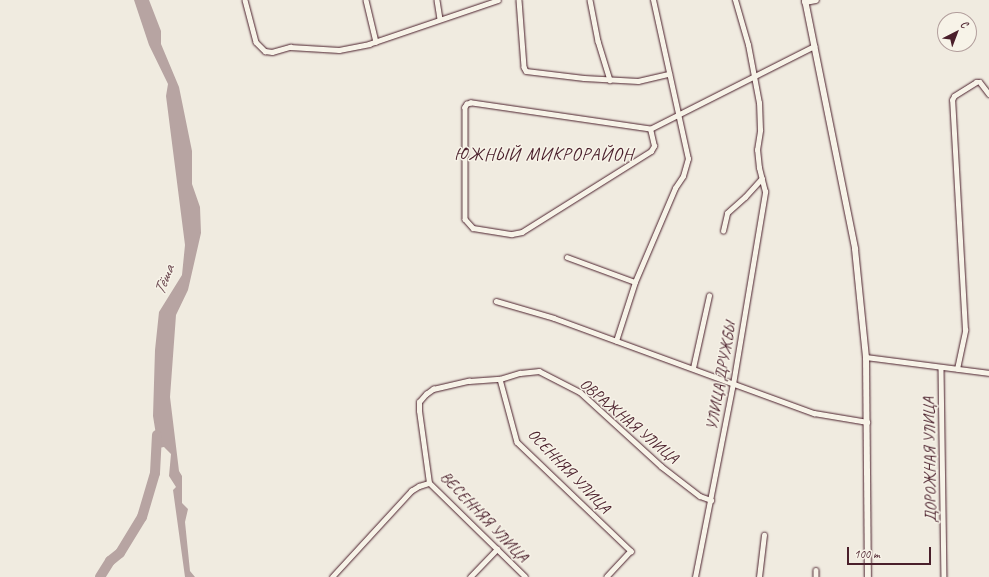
<!DOCTYPE html>
<html>
<head>
<meta charset="utf-8">
<style>
	body { margin:0 }
	#map { position:relative; width:989px; height:577px; overflow:hidden; background:#f0ebe0; font-family:Caveat,sans-serif }
	div>[style] { position:absolute }
	[style*='--x'] { left:calc(var(--x)*1px); top:calc(var(--y)*1px); width:calc(var(--w)*1px); rotate:calc(var(--a)*1deg) }
	.water>* { inset:0; background:#b7a4a2 }
	.river>* { height:10px; margin:-5px; padding:0 5px; transform-origin:5px; border-radius:5px; background:#b7a4a2 }
	.roads { filter:drop-shadow(0 0 1px #4a1f2b) drop-shadow(0 0 1px #4a1f2b) }
	.minor>* { height:4.5px; margin:-2.25px; padding:0 2.25px; transform-origin:2.25px; border-radius:2.25px; background:#f7f3e8 }
	.secondary>* { height:6px; margin:-3px; padding:0 3px; transform-origin:3px; border-radius:3px; background:#f7f3e8 }
	span { translate:-50% -50%; white-space:nowrap; text-align:center; line-height:1.15; -webkit-text-stroke:3px #f7f3e8; paint-order:stroke }
	.street-label { font-size:16px; color:#4a1f2b }
	.water-label { font-size:17px; color:#704e55; font-style:italic }
	.quarter-label { font-size:18px; color:#4a1f2b; letter-spacing:1px }
	.north { position:absolute; left:937px; top:12px; width:40px; height:40px; box-sizing:border-box; background:#f7f3e8; border:1px solid #b29e9c; border-radius:50%; rotate:42deg; font-size:11px; font-weight:700; line-height:16px; text-align:center; color:#4a1f2b }
	.north::after { content:''; display:block; margin:auto; width:14px; height:18px; background:#4a1f2b; clip-path:polygon(50% 0,100% 100%,50% 72%,0 100%) }
	.scale { position:absolute; left:847px; top:547px; width:84px; height:18px; box-sizing:border-box; border:2px solid #4a1f2b; border-top:0; padding-left:5px; font-size:12px; line-height:14px; white-space:nowrap; color:#4a1f2b; -webkit-text-stroke:3px #f7f3e8; paint-order:stroke }
</style>
</head>
<body>
<div id="map">
	<div class="water">
		<div style="clip-path:polygon(134px 0,149px 0,161px 31px,161px 44px,179px 87px,192px 151px,192px 184px,200px 207px,201px 233px,188px 290px,176px 315px,170px 397px,179px 471px,182px 476px,182px 503px,188px 509px,185px 522px,190px 571px,195px 577px,185px 577px,173px 490px,176px 487px,169px 476px,171px 454px,164px 447px,153px 449px,157px 441px,153px 416px,155px 350px,159px 312px,182px 275px,185px 245px,166px 96px,168px 84px,149px 45px)"></div>
	</div>
	<div class="river">
		<div style="--x:100;--y:577;--w:19;--a:-58"></div>
		<div style="--x:110;--y:561;--w:13;--a:-39"></div>
		<div style="--x:120;--y:553;--w:42;--a:-58.6"></div>
		<div style="--x:142;--y:517;--w:46;--a:-73.5"></div>
		<div style="--x:155;--y:473;--w:38;--a:-87"></div>
	</div>
	<div class="roads">
		<div class="minor">
			<div style="--x:245;--y:0;--w:43;--a:75.3"></div>
			<div style="--x:256;--y:42;--w:13;--a:45"></div>
			<div style="--x:265;--y:51;--w:7;--a:8"></div>
			<div style="--x:272;--y:52;--w:19;--a:-16"></div>
			<div style="--x:290;--y:47;--w:49;--a:3.5"></div>
			<div style="--x:339;--y:50;--w:31;--a:-11"></div>
			<div style="--x:369;--y:44;--w:136;--a:-18.8"></div>
			<div style="--x:366;--y:0;--w:43;--a:76.6"></div>
			<div style="--x:437;--y:0;--w:19;--a:81"></div>
			<div style="--x:519;--y:0;--w:67;--a:85.7"></div>
			<div style="--x:524;--y:67;--w:4;--a:63"></div>
			<div style="--x:526;--y:71;--w:58;--a:6.9"></div>
			<div style="--x:584;--y:78;--w:54;--a:3.2"></div>
			<div style="--x:638;--y:81;--w:32;--a:-13"></div>
			<div style="--x:590;--y:0;--w:42;--a:79"></div>
			<div style="--x:598;--y:41;--w:41;--a:72.9"></div>
			<div style="--x:650;--y:129;--w:181;--a:-171.7"></div>
			<div style="--x:471;--y:103;--w:4;--a:166"></div>
			<div style="--x:467;--y:104;--w:4;--a:124"></div>
			<div style="--x:465;--y:107;--w:112;--a:90"></div>
			<div style="--x:465;--y:219;--w:12;--a:48"></div>
			<div style="--x:473;--y:228;--w:39;--a:9"></div>
			<div style="--x:512;--y:234;--w:10;--a:-11"></div>
			<div style="--x:522;--y:232;--w:152;--a:-32.1"></div>
			<div style="--x:651;--y:151;--w:6;--a:-59"></div>
			<div style="--x:654;--y:146;--w:17;--a:-103"></div>
			<div style="--x:650;--y:129;--w:184;--a:-26.8"></div>
			<div style="--x:723;--y:231;--w:18;--a:-77"></div>
			<div style="--x:727;--y:213;--w:24;--a:-42"></div>
			<div style="--x:745;--y:197;--w:25;--a:-48"></div>
			<div style="--x:567;--y:257;--w:72;--a:20.2"></div>
			<div style="--x:496;--y:301;--w:60;--a:16.3"></div>
			<div style="--x:554;--y:318;--w:277;--a:20.1"></div>
			<div style="--x:814;--y:413;--w:54;--a:9.6"></div>
			<div style="--x:616;--y:341;--w:62;--a:-72.1"></div>
			<div style="--x:635;--y:282;--w:102;--a:-66.9"></div>
			<div style="--x:675;--y:188;--w:14;--a:-56"></div>
			<div style="--x:683;--y:176;--w:18;--a:-74"></div>
			<div style="--x:688;--y:159;--w:163;--a:-102.4"></div>
			<div style="--x:866;--y:357;--w:124;--a:7.4"></div>
			<div style="--x:941;--y:367;--w:210;--a:89.2"></div>
			<div style="--x:693;--y:368;--w:74;--a:-77.5"></div>
			<div style="--x:957;--y:369;--w:40;--a:-78"></div>
			<div style="--x:965;--y:330;--w:230;--a:-93.2"></div>
			<div style="--x:952;--y:100;--w:4;--a:-63"></div>
			<div style="--x:954;--y:96;--w:26;--a:-32"></div>
			<div style="--x:976;--y:82;--w:4;--a:0"></div>
			<div style="--x:980;--y:82;--w:15;--a:53"></div>
			<div style="--x:500;--y:379;--w:65;--a:74.9"></div>
			<div style="--x:517;--y:442;--w:158;--a:43.7"></div>
			<div style="--x:631;--y:551;--w:35;--a:133"></div>
			<div style="--x:816;--y:570;--w:7;--a:90"></div>
			<div style="--x:332;--y:577;--w:117;--a:-47.4"></div>
			<div style="--x:411;--y:491;--w:9;--a:-32"></div>
			<div style="--x:419;--y:486;--w:10;--a:-17"></div>
			<div style="--x:470;--y:577;--w:39;--a:-46"></div>
			<div style="--x:525;--y:577;--w:134;--a:-135.6"></div>
			<div style="--x:429;--y:483;--w:73;--a:-97.9"></div>
			<div style="--x:419;--y:411;--w:9;--a:-90"></div>
			<div style="--x:419;--y:402;--w:11;--a:-49"></div>
			<div style="--x:426;--y:394;--w:9;--a:-36"></div>
			<div style="--x:433;--y:389;--w:37;--a:-13"></div>
			<div style="--x:469;--y:381;--w:31;--a:-4"></div>
			<div style="--x:500;--y:379;--w:21;--a:-17"></div>
			<div style="--x:520;--y:373;--w:19;--a:-6"></div>
			<div style="--x:539;--y:371;--w:46;--a:27.1"></div>
			<div style="--x:580;--y:392;--w:110;--a:42.4"></div>
			<div style="--x:661;--y:466;--w:49;--a:37.6"></div>
			<div style="--x:700;--y:496;--w:12;--a:20"></div>
			<div style="--x:695;--y:577;--w:197;--a:-78.9"></div>
			<div style="--x:733;--y:384;--w:195;--a:-80.5"></div>
			<div style="--x:765;--y:192;--w:25;--a:-104"></div>
			<div style="--x:759;--y:168;--w:18;--a:-96"></div>
			<div style="--x:757;--y:150;--w:20;--a:-81"></div>
			<div style="--x:760;--y:130;--w:27;--a:-92"></div>
			<div style="--x:759;--y:103;--w:59;--a:-100.7"></div>
			<div style="--x:748;--y:45;--w:47;--a:-106.1"></div>
			<div style="--x:759;--y:577;--w:42;--a:-83.2"></div>
		</div>
		<div class="secondary">
			<div style="--x:805;--y:0;--w:254;--a:78.6"></div>
			<div style="--x:855;--y:249;--w:109;--a:84.2"></div>
			<div style="--x:866;--y:357;--w:220;--a:89.5"></div>
			<div style="--x:805;--y:2;--w:11;--a:-10"></div>
		</div>
	</div>
	<div class="street-label">
		<span style="left:721px;top:376px;rotate:-80deg">УЛИЦА ДРУЖБЫ</span>
		<span style="left:629px;top:421px;rotate:40deg">ОВРАЖНАЯ УЛИЦА</span>
		<span style="left:930px;top:460px;rotate:-91deg">ДОРОЖНАЯ УЛИЦА</span>
		<span style="left:569px;top:471px;rotate:46deg">ОСЕННЯЯ УЛИЦА</span>
		<span style="left:484px;top:517px;rotate:46deg">ВЕСЕННЯЯ УЛИЦА</span>
	</div>
	<div class="water-label">
		<span style="left:164px;top:280px;rotate:-69deg">Тёша</span>
	</div>
	<div class="quarter-label">
		<span style="left:544px;top:154px">ЮЖНЫЙ МИКРОРАЙОН</span>
	</div>
	<div class="north">С</div>
	<div class="scale">100 m</div>
</div>
</body>
</html>
